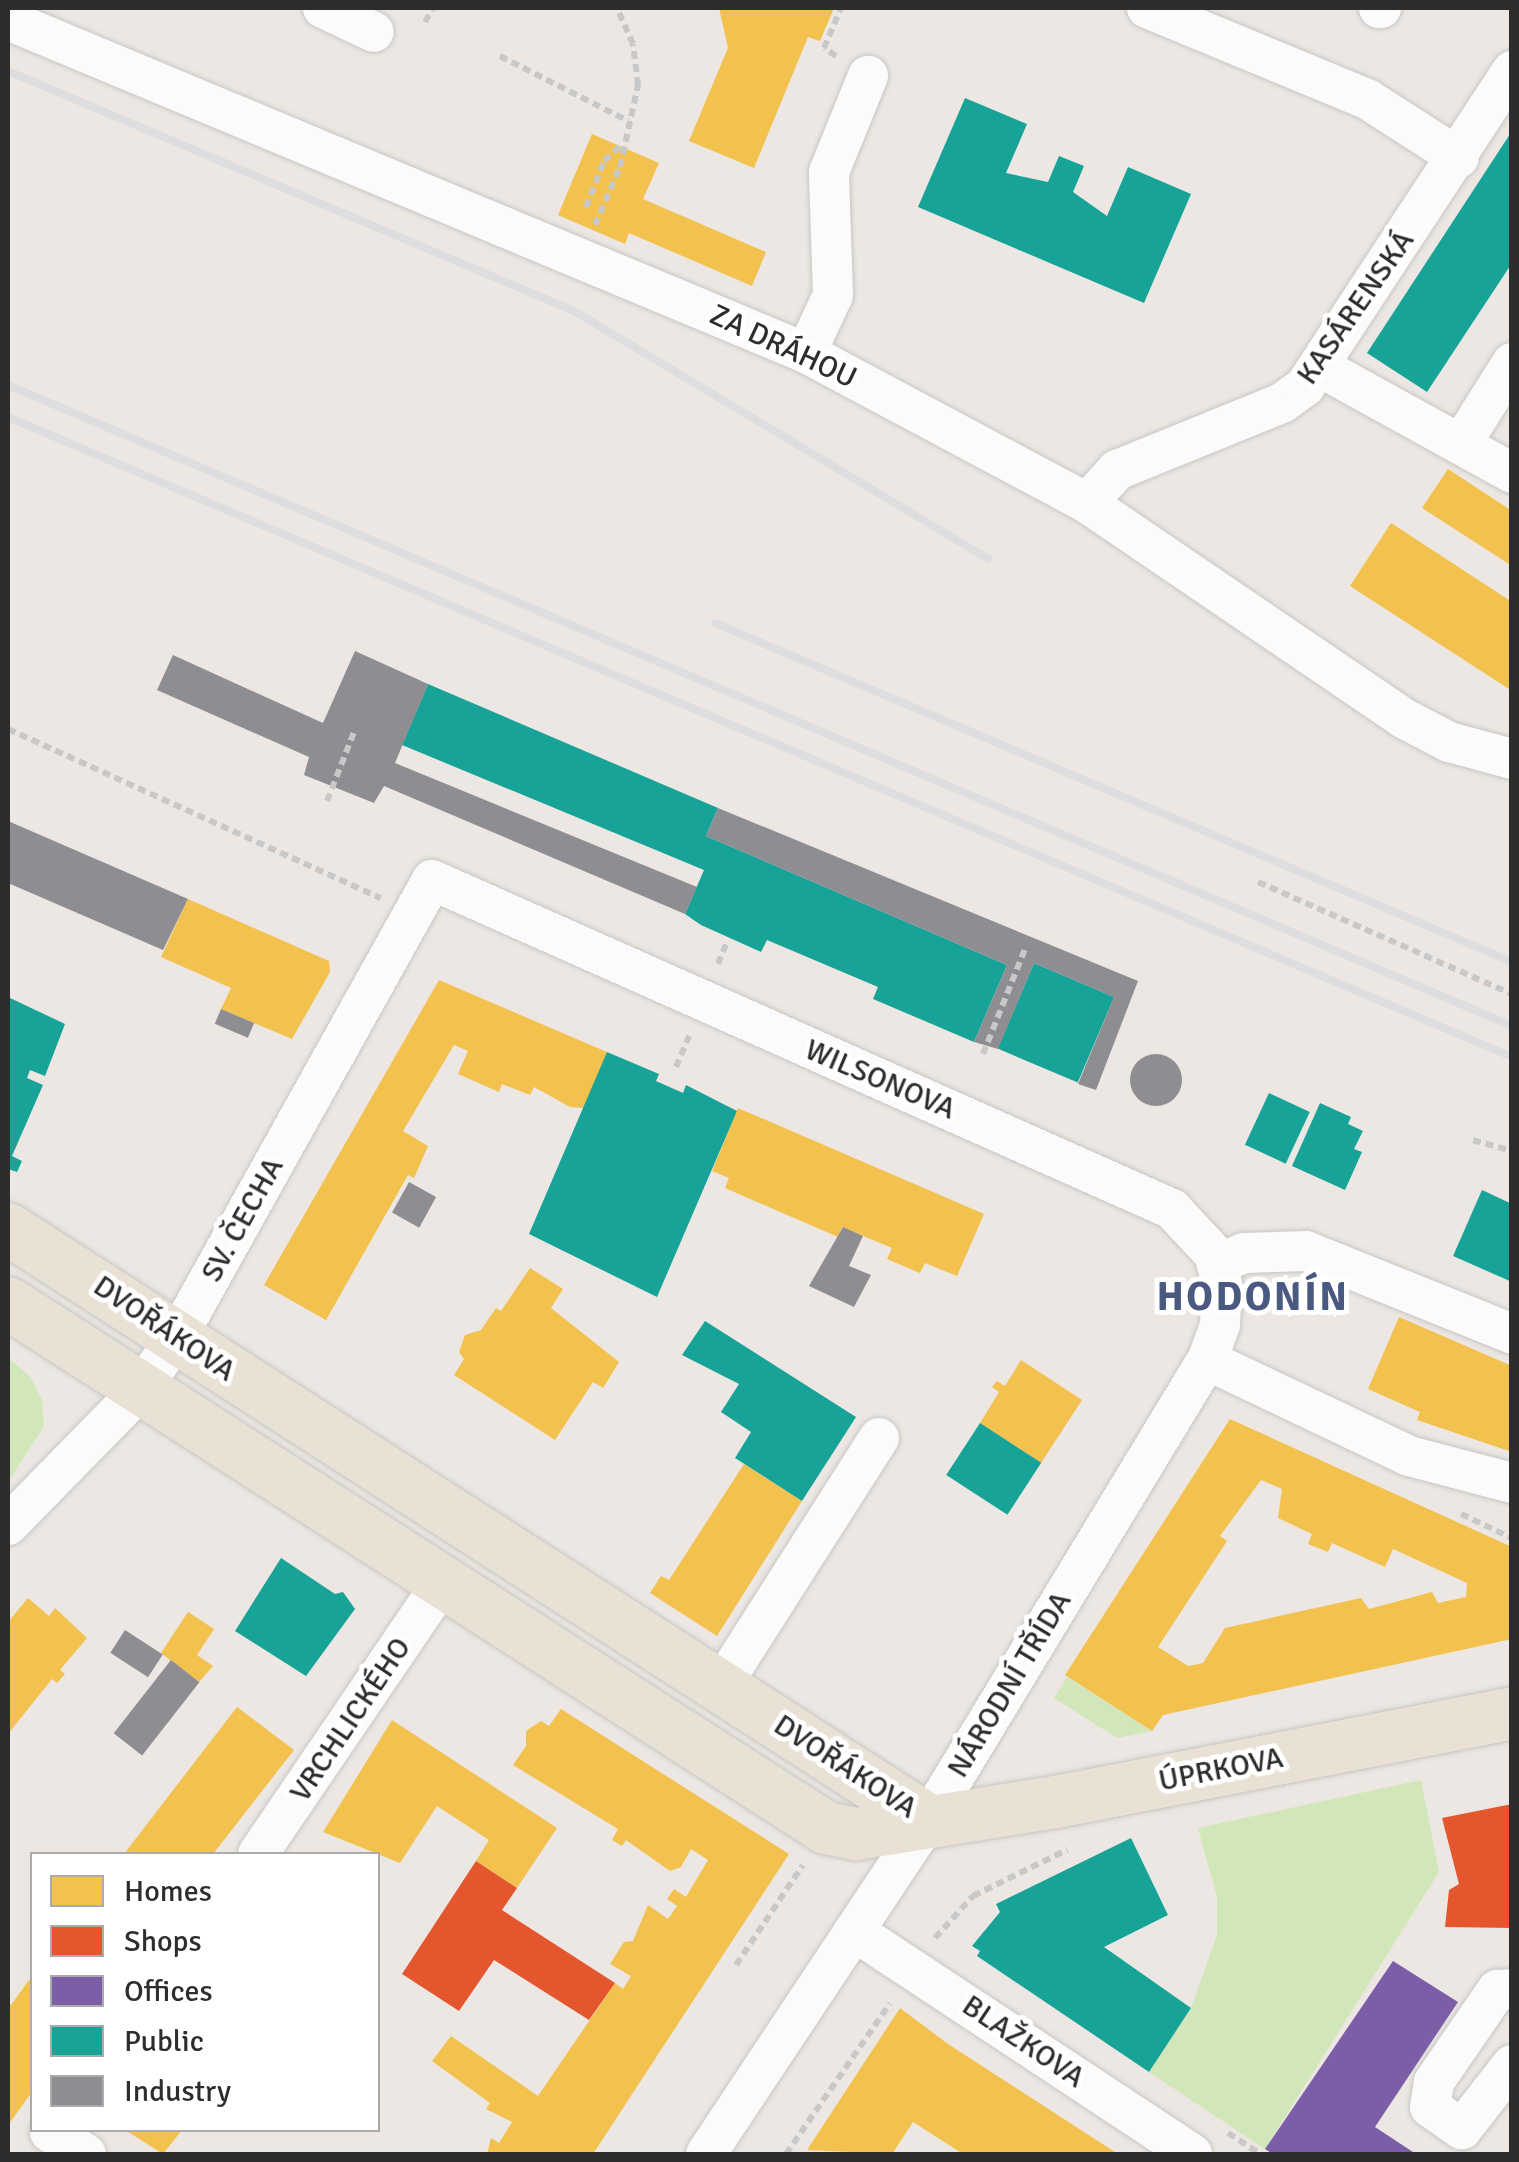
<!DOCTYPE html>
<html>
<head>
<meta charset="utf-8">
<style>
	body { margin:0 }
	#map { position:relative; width:1519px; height:2162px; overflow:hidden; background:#ece7e2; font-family:Signika,sans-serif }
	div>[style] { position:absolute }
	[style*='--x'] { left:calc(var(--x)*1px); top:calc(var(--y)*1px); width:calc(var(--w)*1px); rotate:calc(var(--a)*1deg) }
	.green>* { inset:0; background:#d1e7ba }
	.homes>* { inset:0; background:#f2c14e }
	.shops>* { inset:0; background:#e4572e }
	.offices>* { inset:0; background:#7b5ea7 }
	.public>* { inset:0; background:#17a398; transform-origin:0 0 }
	.industry>* { inset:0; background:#8d8d92; transform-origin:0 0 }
	.round { border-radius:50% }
	.path>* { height:6px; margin-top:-3px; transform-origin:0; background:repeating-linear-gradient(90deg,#c8c8c8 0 8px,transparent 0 13px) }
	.roads { filter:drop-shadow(0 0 2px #c7c6c5) drop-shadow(0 0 2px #c7c6c5) }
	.minor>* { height:40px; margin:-20px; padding:0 20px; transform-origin:20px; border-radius:20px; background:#fcfbfb }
	.major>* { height:52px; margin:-26px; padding:0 26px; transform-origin:26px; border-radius:26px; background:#e9e1d4 }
	.rail>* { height:8px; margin:-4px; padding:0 4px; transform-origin:4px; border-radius:4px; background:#dedee0 }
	span { translate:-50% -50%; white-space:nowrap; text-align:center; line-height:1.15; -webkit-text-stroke:10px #fff; paint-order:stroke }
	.street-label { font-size:30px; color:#2d2d2d }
	.district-label { font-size:40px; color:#4a5980; font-weight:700; letter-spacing:2.5px }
	.frame { position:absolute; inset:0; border:10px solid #2d2d2d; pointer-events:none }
	.legend { position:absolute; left:30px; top:1852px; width:350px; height:280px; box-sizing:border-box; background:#fff; border:2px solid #ababab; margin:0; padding:12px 18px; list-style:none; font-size:30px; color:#2d2d2d }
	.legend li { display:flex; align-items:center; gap:20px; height:50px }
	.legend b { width:50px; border:2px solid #ababab }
</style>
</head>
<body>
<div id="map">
	<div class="green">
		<div style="clip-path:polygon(8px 1357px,31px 1378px,42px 1400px,44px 1426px,8px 1482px)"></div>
		<div style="clip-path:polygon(1067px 1677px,1152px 1731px,1117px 1738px,1054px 1698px)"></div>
		<div style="clip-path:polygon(1421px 1780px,1439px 1872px,1265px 2149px,1149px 2072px,1191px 2008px,1217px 1935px,1217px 1897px,1198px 1828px)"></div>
	</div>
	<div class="homes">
		<div style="clip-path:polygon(719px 8px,834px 8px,820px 41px,808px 37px,754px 168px,689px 141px,728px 48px)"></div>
		<div style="clip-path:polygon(592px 134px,659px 163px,643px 199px,766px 252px,752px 286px,629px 233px,625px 244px,558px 215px)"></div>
		<div style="clip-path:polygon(1448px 469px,1512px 511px,1512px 566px,1422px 508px)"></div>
		<div style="clip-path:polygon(1391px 523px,1512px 602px,1512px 691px,1350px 586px)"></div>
		<div style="clip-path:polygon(188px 899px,329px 961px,330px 972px,292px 1039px,221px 1009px,231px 988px,161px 957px)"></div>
		<div style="clip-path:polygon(439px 980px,607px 1052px,584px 1108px,570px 1107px,534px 1087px,530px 1095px,502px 1084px,499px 1092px,458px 1074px,468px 1051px,454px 1045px,403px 1131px,428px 1146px,414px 1178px,408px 1175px,326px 1320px,264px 1285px)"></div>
		<div style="clip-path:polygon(738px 1108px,984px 1214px,957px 1276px,925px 1263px,920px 1273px,887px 1259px,892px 1248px,842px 1227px,838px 1237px,725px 1188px,729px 1178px,712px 1171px)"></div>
		<div style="clip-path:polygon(530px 1268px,563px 1289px,551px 1308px,619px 1362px,603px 1388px,593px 1382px,555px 1440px,454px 1375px,464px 1359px,459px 1352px,465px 1335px,481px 1330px,496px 1308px,501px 1311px)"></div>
		<div style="clip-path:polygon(1399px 1317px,1512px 1366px,1512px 1452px,1417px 1420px,1420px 1412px,1368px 1389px)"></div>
		<div style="clip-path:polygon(1021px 1360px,1082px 1400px,1041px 1463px,980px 1423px,999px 1392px,992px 1387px,997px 1381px,1005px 1386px)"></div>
		<div style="clip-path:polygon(evenodd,1230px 1419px,1512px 1547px,1512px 1639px,1163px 1715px,1152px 1731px,1065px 1675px,1230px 1419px,1261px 1480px,1282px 1489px,1278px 1518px,1312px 1534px,1308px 1544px,1328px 1552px,1332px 1543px,1385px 1567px,1393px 1549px,1467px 1583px,1466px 1597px,1438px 1603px,1432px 1592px,1369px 1609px,1361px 1598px,1225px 1628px,1203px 1663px,1188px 1666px,1158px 1647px,1227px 1541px,1220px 1536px,1261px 1480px)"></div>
		<div style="clip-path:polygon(744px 1464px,802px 1501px,717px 1636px,650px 1593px,661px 1576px,669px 1580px)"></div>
		<div style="clip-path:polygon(28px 1598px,49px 1616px,55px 1608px,87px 1638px,60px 1670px,65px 1674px,57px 1683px,52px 1679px,8px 1734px,8px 1622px)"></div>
		<div style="clip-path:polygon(188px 1612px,214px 1629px,197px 1655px,213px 1666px,199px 1682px,161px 1653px)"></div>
		<div style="clip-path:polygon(237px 1707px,294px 1750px,213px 1854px,124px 1854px)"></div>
		<div style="clip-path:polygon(561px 1709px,789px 1854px,593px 2154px,487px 2154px,491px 2138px,499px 2143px,512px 2122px,486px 2109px,490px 2103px,432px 2061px,451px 2036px,538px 2096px,615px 1983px,623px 1989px,631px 1976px,610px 1964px,624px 1942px,633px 1941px,648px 1905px,668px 1919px,677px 1906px,667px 1899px,674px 1889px,686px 1897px,708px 1860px,691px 1849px,681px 1867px,670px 1871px,626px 1840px,622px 1846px,612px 1840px,618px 1829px,513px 1765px,526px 1746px,526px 1731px,541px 1721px,549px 1726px)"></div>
		<div style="clip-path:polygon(392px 1720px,557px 1828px,517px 1888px,476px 1861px,489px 1840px,437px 1806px,400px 1863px,323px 1832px)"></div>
		<div style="clip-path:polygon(32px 1976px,32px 2092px,8px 2125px,8px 2001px,11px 2005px)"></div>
		<div style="clip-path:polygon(900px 2008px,948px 2044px,1118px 2154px,963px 2154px,913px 2122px,892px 2154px,807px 2150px)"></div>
		<div style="clip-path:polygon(125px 2130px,182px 2130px,163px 2154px)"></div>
	</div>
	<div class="shops">
		<div style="clip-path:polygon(1512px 1804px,1512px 1928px,1445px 1927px,1449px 1890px,1459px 1884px,1442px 1818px)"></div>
		<div style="clip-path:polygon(476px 1861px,517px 1888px,502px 1910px,615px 1983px,589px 2020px,494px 1960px,459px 2011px,402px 1974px)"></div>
	</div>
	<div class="offices">
		<div style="clip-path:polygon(1393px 1961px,1458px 2002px,1375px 2127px,1416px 2154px,1273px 2154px,1265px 2149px)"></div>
	</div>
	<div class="public">
		<div style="clip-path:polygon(965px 98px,1027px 124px,1006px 173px,1048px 182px,1059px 156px,1084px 166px,1073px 192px,1107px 216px,1128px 167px,1191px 194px,1144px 303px,918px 207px)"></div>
		<div style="clip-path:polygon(1512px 131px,1512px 263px,1427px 392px,1367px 353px)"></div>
		<div style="clip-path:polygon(428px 684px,718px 808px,706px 836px,1007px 965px,974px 1042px,873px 999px,878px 987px,767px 940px,761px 952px,701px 925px,685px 914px,704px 870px,402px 745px)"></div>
		<div style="left:1034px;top:963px;width:87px;height:93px;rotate:23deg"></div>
		<div style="clip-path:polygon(8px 997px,65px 1024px,45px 1076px,30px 1070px,27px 1078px,43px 1085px,12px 1156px,22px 1161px,17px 1172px,8px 1169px)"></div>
		<div style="clip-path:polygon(607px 1052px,659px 1074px,656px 1081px,683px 1093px,686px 1085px,737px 1111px,657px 1297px,529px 1234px)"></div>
		<div style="left:1269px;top:1093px;width:45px;height:57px;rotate:25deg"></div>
		<div style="clip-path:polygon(1320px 1103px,1351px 1117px,1348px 1124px,1363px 1131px,1354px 1149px,1362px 1152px,1345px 1190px,1292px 1166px)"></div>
		<div style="clip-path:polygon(1482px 1190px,1512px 1204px,1512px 1282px,1453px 1256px)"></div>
		<div style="clip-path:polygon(705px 1321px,856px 1417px,802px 1501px,735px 1458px,751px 1432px,721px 1412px,739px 1384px,682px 1355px)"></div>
		<div style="left:980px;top:1423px;width:73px;height:62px;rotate:33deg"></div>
		<div style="clip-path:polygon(281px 1558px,335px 1594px,343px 1592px,355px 1609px,306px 1676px,235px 1631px)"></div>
		<div style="clip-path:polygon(1131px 1838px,1168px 1915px,1104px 1947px,1191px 2008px,1149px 2072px,977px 1956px,980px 1951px,972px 1946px,1000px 1912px,996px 1904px)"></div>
	</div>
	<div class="industry">
		<div style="clip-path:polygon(355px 651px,428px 684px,395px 763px,697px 887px,685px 914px,384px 786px,374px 803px,304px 775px,309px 757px,157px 690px,173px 655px,323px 723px)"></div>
		<div style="clip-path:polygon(718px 808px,1138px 981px,1096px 1090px,1078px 1084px,1114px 997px,1034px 963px,998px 1049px,974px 1042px,1007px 965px,706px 836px)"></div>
		<div style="clip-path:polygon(8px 821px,188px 899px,163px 950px,8px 883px)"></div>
		<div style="left:221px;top:1009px;width:36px;height:16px;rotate:23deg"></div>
		<div class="round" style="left:1130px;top:1054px;width:52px;height:52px"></div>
		<div style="left:409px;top:1182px;width:31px;height:35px;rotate:29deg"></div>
		<div style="clip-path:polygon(843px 1227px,863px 1236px,849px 1266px,871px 1275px,854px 1307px,809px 1286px)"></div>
		<div style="left:125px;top:1630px;width:45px;height:27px;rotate:33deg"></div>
		<div style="left:171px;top:1660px;width:36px;height:93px;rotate:38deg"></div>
	</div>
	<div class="path">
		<div style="--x:425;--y:22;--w:16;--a:-60"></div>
		<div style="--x:500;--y:56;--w:144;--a:26.9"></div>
		<div style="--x:836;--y:56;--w:14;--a:-146"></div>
		<div style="--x:824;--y:48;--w:43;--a:-67"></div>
		<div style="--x:586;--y:207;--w:49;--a:-68.6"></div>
		<div style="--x:604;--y:161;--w:23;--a:-43"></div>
		<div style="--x:595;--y:225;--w:63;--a:-66.7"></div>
		<div style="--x:620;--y:167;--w:84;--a:-77.6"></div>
		<div style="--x:638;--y:85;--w:41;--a:-97"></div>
		<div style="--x:633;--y:44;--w:39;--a:-114"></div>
		<div style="--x:8;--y:729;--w:409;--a:24.4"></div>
		<div style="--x:327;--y:801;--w:74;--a:-68.6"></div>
		<div style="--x:1258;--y:882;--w:278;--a:23.8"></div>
		<div style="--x:718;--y:964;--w:24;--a:-68"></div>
		<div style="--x:983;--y:1054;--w:113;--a:-68.2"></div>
		<div style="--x:676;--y:1067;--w:34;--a:-67"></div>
		<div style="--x:1473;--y:1140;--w:41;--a:15.8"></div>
		<div style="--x:1461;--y:1514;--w:56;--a:25.2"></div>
		<div style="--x:935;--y:1938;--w:57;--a:-47.9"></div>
		<div style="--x:973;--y:1896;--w:105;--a:-26.1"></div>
		<div style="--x:736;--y:1965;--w:120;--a:-56.2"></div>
		<div style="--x:1228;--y:2133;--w:38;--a:33"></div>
		<div style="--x:786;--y:2154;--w:183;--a:-55.4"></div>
	</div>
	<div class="roads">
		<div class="minor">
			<div style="--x:323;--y:8;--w:56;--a:25.2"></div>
			<div style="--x:1147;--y:8;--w:238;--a:22.5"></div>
			<div style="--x:1367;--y:99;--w:109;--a:32.7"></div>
			<div style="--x:1379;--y:8;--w:2;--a:0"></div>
			<div style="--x:8;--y:20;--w:865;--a:22.65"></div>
			<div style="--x:806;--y:353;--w:319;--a:28.1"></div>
			<div style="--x:1087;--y:503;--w:382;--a:34.2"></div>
			<div style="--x:1403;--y:718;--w:52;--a:27.6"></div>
			<div style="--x:1449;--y:742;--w:65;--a:15.1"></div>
			<div style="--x:806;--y:353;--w:64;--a:-65"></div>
			<div style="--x:833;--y:295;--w:123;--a:-91.9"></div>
			<div style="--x:829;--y:172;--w:104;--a:-67.9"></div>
			<div style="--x:1320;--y:367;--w:219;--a:28.9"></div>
			<div style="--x:1463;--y:441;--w:92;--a:-57.9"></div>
			<div style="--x:1087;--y:503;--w:45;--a:-47.7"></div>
			<div style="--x:1117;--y:470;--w:178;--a:-22.1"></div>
			<div style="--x:1282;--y:403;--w:29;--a:-36"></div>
			<div style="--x:1305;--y:386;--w:377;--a:-56.7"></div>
			<div style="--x:1217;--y:1264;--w:29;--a:-22"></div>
			<div style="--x:1244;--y:1253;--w:62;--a:-1.8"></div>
			<div style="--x:1306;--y:1251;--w:222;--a:21.9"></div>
			<div style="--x:1207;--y:1360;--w:224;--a:25.4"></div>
			<div style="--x:1409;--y:1456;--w:106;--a:14.7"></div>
			<div style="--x:8;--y:1525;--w:189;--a:-45.6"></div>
			<div style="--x:140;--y:1390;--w:65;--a:-55.1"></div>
			<div style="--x:177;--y:1337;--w:523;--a:-60.84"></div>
			<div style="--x:432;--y:880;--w:810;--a:23.97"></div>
			<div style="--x:1172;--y:1209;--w:62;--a:47"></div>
			<div style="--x:1214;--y:1254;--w:31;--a:75"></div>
			<div style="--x:1222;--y:1284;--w:41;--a:92.8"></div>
			<div style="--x:1220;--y:1325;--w:37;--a:110"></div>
			<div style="--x:1207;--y:1360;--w:538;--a:121.24"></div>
			<div style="--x:928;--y:1820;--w:401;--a:123.6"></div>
			<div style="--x:721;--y:1686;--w:294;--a:-57.5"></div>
			<div style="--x:258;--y:1854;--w:328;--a:-55.8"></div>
			<div style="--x:854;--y:1931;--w:405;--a:33.4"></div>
			<div style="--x:1512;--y:1989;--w:15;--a:176"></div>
			<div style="--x:1497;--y:1990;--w:112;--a:124.4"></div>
			<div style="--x:1434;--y:2082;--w:25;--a:99"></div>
			<div style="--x:1430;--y:2107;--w:39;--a:35"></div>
			<div style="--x:1462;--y:2129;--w:81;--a:-52"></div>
			<div style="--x:50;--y:2132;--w:42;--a:31.4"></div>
		</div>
		<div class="major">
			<div style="--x:8;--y:1229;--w:1093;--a:32.72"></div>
			<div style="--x:8;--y:1303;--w:972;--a:32.69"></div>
			<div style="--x:826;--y:1828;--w:31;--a:11"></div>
			<div style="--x:856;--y:1834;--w:203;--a:-9.1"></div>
			<div style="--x:1056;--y:1802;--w:465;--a:-11"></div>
		</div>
	</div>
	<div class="rail">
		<div style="--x:8;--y:71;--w:615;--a:22.98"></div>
		<div style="--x:574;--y:311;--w:483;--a:30.9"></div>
		<div style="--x:8;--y:385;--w:1635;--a:23.08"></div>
		<div style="--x:8;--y:417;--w:1635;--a:23.05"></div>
		<div style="--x:715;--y:623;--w:866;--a:23.04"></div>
	</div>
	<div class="street-label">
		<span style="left:1356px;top:308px;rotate:-55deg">KASÁRENSKÁ</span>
		<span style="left:783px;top:347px;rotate:25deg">ZA DRÁHOU</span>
		<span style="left:880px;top:1080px;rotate:23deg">WILSONOVA</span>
		<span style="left:243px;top:1220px;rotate:-61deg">SV. ČECHA</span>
		<span style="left:164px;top:1329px;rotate:34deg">DVOŘÁKOVA</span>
		<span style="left:1010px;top:1685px;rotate:-59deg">NÁRODNÍ TŘÍDA</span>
		<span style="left:351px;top:1720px;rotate:-56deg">VRCHLICKÉHO</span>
		<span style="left:845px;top:1767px;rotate:33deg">DVOŘÁKOVA</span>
		<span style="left:1221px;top:1770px;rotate:-11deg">ÚPRKOVA</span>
		<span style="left:1023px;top:2042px;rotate:34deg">BLAŽKOVA</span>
	</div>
	<div class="district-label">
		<span style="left:1253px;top:1297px">HODONÍN</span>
	</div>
	<div class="frame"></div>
	<ul class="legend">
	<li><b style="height:28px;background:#f2c14e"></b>Homes</li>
	<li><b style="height:28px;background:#e4572e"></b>Shops</li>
	<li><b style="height:28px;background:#7b5ea7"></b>Offices</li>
	<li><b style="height:28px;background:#17a398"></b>Public</li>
	<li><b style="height:28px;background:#8d8d92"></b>Industry</li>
	</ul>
</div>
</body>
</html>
